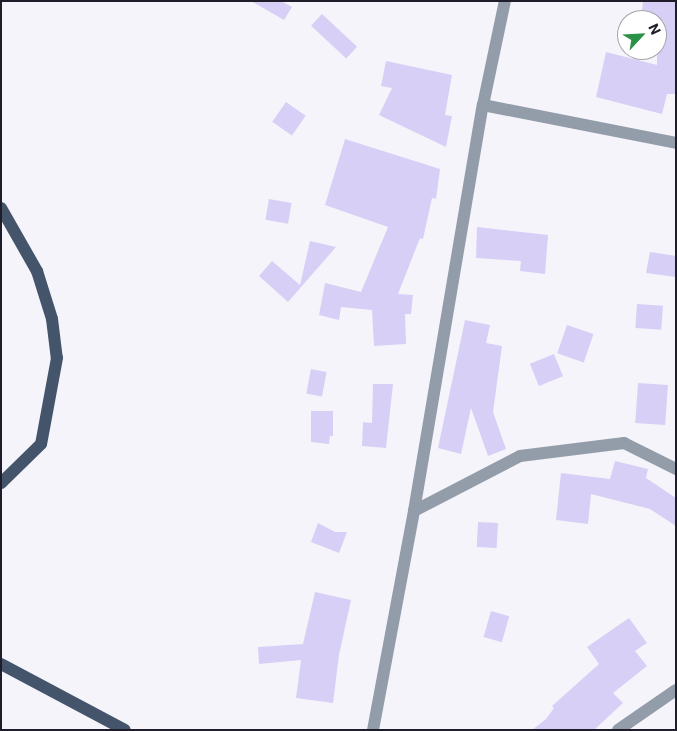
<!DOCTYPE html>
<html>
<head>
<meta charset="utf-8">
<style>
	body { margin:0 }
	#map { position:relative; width:677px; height:731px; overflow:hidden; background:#f6f4fb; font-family:Roboto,sans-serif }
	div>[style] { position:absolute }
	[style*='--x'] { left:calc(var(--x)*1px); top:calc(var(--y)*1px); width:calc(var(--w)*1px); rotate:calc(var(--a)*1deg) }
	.building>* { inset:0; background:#d7cff5; transform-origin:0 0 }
	.minor>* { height:12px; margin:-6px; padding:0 6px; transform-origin:6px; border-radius:6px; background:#939daa }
	.major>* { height:12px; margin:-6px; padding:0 6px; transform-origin:6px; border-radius:6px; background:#44556b }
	span { translate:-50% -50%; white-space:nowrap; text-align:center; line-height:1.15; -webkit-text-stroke:4px #fff; paint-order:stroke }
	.frame { position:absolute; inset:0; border:2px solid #1f1d29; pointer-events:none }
	.north { position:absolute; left:617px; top:10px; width:50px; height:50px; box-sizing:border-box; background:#fff; border:1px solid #a5a5a9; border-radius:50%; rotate:65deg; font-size:14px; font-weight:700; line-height:20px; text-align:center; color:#1f1d29 }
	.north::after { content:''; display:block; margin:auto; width:18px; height:22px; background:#2b9147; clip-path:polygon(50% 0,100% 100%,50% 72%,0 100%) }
</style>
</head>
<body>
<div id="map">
	<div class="building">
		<div style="clip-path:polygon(251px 1px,281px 1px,292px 7px,284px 20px)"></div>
		<div style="clip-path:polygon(643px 1px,676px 1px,676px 94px,667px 94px,662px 114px,596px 97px,606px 52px,657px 65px,657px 20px,641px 20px)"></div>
		<div style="left:322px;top:14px;width:48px;height:16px;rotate:43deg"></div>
		<div style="clip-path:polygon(386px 61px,452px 75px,445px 115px,452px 116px,446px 147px,379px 115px,392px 88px,381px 86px)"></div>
		<div style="left:286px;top:102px;width:24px;height:24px;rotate:35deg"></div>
		<div style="clip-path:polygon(345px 139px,440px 169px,436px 199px,432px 198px,423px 239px,420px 238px,398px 294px,413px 295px,411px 314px,405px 314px,406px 344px,374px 346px,372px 310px,341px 307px,339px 320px,319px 315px,325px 283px,361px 292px,388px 227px,325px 205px)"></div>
		<div style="left:269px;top:199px;width:23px;height:21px;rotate:10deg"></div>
		<div style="clip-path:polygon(477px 227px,548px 235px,545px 274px,520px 271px,521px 261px,476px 258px)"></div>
		<div style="clip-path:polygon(310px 241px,336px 247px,288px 302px,259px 276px,272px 261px,300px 285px)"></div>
		<div style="clip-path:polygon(650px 252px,676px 256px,676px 277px,646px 273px)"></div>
		<div style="left:637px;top:304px;width:26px;height:24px;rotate:4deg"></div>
		<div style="clip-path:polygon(465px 320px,490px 325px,486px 343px,502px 346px,493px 412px,506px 449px,488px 456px,471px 408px,461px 454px,438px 448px)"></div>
		<div style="left:567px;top:325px;width:28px;height:30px;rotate:19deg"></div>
		<div style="left:554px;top:354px;width:24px;height:26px;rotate:68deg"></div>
		<div style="left:311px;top:369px;width:16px;height:25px;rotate:11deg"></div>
		<div style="left:638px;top:383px;width:30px;height:40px;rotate:4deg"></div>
		<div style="clip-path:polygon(373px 384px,393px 384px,386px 448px,362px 446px,363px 422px,372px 423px)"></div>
		<div style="clip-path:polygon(311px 411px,333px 411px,333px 436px,330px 436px,329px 444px,311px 442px)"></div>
		<div style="clip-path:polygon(615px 461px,648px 469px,646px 478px,676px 498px,676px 526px,650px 509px,591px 494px,588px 524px,556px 520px,561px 473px,610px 479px)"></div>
		<div style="left:478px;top:522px;width:20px;height:25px;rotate:3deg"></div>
		<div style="clip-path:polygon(318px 523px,335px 532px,347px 532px,339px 553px,311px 542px)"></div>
		<div style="clip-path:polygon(315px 592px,351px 600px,339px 655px,333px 703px,296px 698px,301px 660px,259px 664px,258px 647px,303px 644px)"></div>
		<div style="left:491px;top:611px;width:19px;height:27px;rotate:16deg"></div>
		<div style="clip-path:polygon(629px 618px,647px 643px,635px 651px,647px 666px,613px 693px,623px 703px,594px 730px,532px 730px,546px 719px,554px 708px,552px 706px,599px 664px,587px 647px)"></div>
	</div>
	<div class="minor">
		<div style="--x:483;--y:105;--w:197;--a:11.1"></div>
		<div style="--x:414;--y:511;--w:119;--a:-27.4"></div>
		<div style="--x:520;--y:456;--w:105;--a:-7.1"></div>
		<div style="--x:624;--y:443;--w:58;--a:26.6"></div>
		<div style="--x:373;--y:730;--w:223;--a:-79.4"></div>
		<div style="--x:414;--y:511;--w:412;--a:-80.4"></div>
		<div style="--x:483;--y:105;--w:106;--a:-78.1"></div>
		<div style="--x:618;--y:730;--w:70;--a:-34.6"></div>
	</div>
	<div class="major">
		<div style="--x:1;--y:208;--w:73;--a:60.3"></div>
		<div style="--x:37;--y:271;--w:50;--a:72.6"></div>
		<div style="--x:52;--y:319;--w:39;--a:83"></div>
		<div style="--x:57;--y:358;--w:87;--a:100.5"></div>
		<div style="--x:41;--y:444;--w:56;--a:135.7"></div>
		<div style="--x:1;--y:664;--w:140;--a:28"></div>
	</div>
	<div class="frame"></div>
	<div class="north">N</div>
</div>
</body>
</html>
